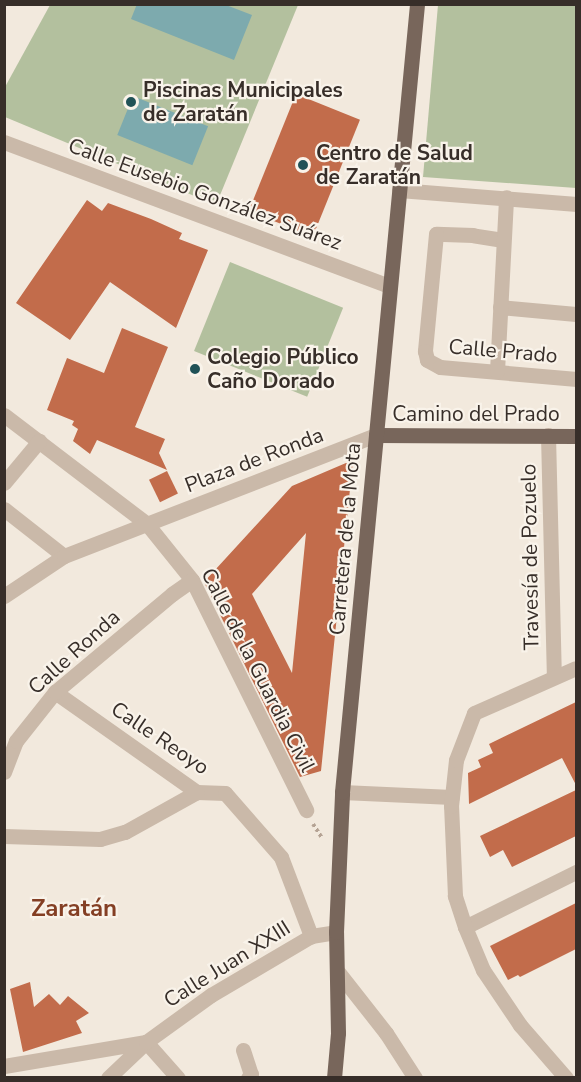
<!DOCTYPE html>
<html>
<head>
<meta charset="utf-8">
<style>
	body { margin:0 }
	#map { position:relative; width:581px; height:1082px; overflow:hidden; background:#f2e9dd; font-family:"Nunito Sans",sans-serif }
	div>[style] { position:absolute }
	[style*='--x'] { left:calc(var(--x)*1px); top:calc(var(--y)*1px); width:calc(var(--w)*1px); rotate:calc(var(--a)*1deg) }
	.green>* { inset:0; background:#b3c09e; transform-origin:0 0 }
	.water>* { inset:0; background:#7daaae; transform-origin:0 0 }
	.building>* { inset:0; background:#c26c4b; transform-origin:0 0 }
	.path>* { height:4px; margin-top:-2px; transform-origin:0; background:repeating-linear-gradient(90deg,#b5a394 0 3px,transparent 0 6px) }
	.minor>* { height:15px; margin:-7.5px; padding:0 7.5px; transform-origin:7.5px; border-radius:7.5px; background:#cab9a9 }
	.major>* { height:15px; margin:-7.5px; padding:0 7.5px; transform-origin:7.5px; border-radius:7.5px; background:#78665b }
	.dots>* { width:16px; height:16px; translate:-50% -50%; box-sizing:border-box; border:3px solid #f9f3ea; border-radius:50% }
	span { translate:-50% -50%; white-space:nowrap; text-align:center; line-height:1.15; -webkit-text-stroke:4.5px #f9f3ea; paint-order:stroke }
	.poi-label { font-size:21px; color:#372e29; font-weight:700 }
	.left { translate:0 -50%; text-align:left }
	.street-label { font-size:21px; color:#372e29 }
	.quarter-label { font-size:24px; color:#843f24; font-weight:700 }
	.frame { position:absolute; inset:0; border:6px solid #372e29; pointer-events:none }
</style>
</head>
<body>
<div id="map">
	<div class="green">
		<div style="clip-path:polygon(50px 5px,298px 5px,216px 205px,5px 117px,5px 87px)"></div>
		<div style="clip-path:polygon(438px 5px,576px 5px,576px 188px,423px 177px)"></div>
		<div style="left:230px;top:262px;width:122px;height:96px;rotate:22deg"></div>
	</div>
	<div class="water">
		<div style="clip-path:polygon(137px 4px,226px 5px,252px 15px,234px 60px,131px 19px)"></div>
		<div style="left:133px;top:96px;width:81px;height:42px;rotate:22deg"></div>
	</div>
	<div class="building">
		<div style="left:296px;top:94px;width:69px;height:126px;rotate:22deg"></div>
		<div style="clip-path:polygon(87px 200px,102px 211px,108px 203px,151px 219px,182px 233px,179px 239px,208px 250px,176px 328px,110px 282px,70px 340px,16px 303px)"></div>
		<div style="clip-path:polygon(122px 328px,168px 347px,135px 427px,165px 439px,159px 453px,167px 470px,97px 440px,90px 454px,73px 441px,78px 429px,72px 425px,74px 421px,47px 410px,67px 358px,104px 373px)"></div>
		<div style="clip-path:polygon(evenodd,353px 460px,321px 771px,300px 777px,204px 582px,292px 486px,353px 460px,306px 533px,292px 673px,252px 594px,306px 533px)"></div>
		<div style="left:167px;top:471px;width:25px;height:20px;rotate:64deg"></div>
		<div style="clip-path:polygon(576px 702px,576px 785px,562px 758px,469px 804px,468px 773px,481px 767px,478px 760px,493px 753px,489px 744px)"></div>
		<div style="clip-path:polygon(576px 790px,576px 836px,512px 867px,503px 850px,490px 857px,480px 836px)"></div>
		<div style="clip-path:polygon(576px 903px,576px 949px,520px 977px,518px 975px,508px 980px,490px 946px)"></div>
		<div style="clip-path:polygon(30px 982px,34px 1007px,49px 994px,60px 1005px,68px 996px,89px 1013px,76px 1021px,82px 1033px,23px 1052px,10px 989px)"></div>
	</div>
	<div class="path">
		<div style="--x:313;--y:824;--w:17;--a:57"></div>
	</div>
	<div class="minor">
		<div style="--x:4;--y:142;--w:412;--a:20.5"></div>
		<div style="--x:399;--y:190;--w:178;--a:4.5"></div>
		<div style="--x:503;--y:240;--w:30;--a:-171"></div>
		<div style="--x:473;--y:235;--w:37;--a:-178"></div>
		<div style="--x:436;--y:234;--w:118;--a:95.4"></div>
		<div style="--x:425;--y:351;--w:9;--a:77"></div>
		<div style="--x:427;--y:360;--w:15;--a:28"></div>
		<div style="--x:440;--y:367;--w:137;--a:5"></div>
		<div style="--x:500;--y:307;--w:76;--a:5.3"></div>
		<div style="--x:497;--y:371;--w:174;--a:-87"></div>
		<div style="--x:4;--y:415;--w:180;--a:37.3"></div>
		<div style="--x:147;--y:524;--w:72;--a:51.2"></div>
		<div style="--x:192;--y:580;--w:257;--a:63.6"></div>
		<div style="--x:548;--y:435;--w:242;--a:88.6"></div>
		<div style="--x:4;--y:483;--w:55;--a:-50.2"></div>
		<div style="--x:4;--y:509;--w:76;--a:38.1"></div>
		<div style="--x:4;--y:596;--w:72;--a:-33.7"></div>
		<div style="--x:64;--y:556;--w:335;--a:-21.2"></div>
		<div style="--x:55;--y:692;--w:174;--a:35.2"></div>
		<div style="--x:197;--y:792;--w:28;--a:2"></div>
		<div style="--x:225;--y:793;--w:85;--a:48.8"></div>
		<div style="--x:281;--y:857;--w:85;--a:69.2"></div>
		<div style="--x:4;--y:772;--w:33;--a:-69"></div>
		<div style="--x:16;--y:741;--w:63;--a:-51.5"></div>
		<div style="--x:55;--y:692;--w:153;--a:-39.9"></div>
		<div style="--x:172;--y:594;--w:24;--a:-35"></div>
		<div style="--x:342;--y:792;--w:110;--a:2.6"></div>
		<div style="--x:4;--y:836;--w:96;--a:1.8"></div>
		<div style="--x:100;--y:839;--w:26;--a:-16"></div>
		<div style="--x:125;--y:832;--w:82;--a:-29.1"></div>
		<div style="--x:465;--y:927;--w:124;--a:-26.4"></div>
		<div style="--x:338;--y:972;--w:78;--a:51.8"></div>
		<div style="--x:386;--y:1033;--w:54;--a:57.2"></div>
		<div style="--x:146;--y:1042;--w:48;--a:48.4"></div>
		<div style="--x:243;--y:1050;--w:25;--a:72"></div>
		<div style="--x:251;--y:1074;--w:5;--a:127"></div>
		<div style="--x:4;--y:1066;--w:144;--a:-9.6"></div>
		<div style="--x:108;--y:1078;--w:52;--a:-43.5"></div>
		<div style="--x:146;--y:1042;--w:80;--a:-35.9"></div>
		<div style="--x:211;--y:995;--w:116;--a:-30.5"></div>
		<div style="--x:311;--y:936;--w:25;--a:-9"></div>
		<div style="--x:566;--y:1078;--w:70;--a:-131"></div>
		<div style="--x:520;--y:1025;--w:66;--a:-123.9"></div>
		<div style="--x:483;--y:970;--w:47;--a:-112.7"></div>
		<div style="--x:465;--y:927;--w:33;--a:-108"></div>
		<div style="--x:455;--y:896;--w:90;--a:-92.5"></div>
		<div style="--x:451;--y:806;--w:46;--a:-83.8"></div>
		<div style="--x:456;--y:760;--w:50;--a:-69"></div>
		<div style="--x:474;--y:713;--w:111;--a:-23.8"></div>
	</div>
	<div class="major">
		<div style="--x:376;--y:435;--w:200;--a:0.3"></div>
		<div style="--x:334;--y:1078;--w:45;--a:-84.9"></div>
		<div style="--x:338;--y:1033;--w:101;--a:-91.1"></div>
		<div style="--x:336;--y:932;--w:140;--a:-87.5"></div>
		<div style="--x:342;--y:792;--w:792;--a:-84.56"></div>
	</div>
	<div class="dots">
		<div style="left:131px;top:102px;background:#205257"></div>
		<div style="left:303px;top:165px;background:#205257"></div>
		<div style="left:195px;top:369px;background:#205257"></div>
	</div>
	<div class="poi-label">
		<span class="left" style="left:143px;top:102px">Piscinas Municipales<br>de Zaratán</span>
		<span class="left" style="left:316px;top:165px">Centro de Salud<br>de Zaratán</span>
		<span class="left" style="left:207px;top:369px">Colegio Público<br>Caño Dorado</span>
	</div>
	<div class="street-label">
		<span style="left:205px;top:194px;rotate:20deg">Calle Eusebio González Suárez</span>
		<span style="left:503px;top:351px;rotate:5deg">Calle Prado</span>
		<span style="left:476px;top:414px">Camino del Prado</span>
		<span style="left:254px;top:460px;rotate:-21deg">Plaza de Ronda</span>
		<span style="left:345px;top:539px;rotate:-85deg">Carretera de la Mota</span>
		<span style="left:530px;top:557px;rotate:-91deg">Travesía de Pozuelo</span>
		<span style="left:74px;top:652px;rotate:-42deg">Calle Ronda</span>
		<span style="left:258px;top:670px;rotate:63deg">Calle de la Guardia Civil</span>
		<span style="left:160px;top:738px;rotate:34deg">Calle Reoyo</span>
		<span style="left:227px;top:964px;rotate:-32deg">Calle Juan XXIII</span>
	</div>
	<div class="quarter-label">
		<span style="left:74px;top:909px">Zaratán</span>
	</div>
	<div class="frame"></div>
</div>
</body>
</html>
